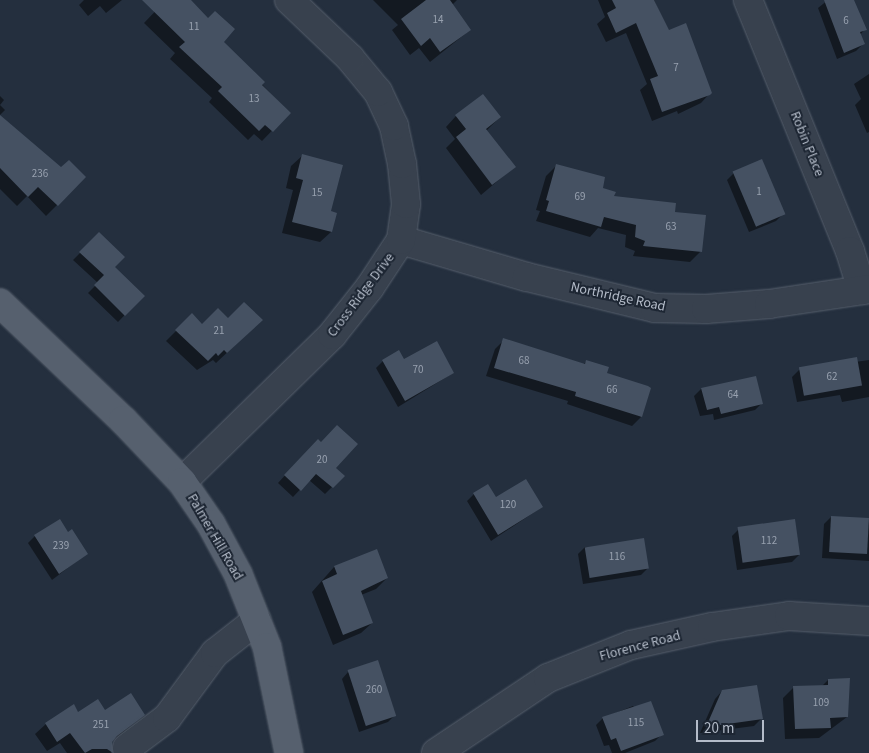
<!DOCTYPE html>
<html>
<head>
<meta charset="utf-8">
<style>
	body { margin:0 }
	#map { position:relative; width:869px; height:753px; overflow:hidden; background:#242f3e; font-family:"Source Sans 3",sans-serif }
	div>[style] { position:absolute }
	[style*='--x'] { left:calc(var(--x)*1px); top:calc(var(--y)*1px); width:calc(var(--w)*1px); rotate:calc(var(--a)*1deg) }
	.shadow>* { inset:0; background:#0007 }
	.building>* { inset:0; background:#455162; transform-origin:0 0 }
	.roads { filter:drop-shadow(0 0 1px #565f6c) drop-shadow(0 0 1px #565f6c) }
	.minor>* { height:28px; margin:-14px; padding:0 14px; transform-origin:14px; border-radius:14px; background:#38414e }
	.major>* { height:28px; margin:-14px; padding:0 14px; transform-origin:14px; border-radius:14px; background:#56606e }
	span { translate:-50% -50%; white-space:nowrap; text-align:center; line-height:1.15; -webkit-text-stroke:4px #1d2633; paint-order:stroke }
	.number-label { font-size:11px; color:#98a1af }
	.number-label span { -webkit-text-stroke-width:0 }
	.street-label { font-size:14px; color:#b4bcc9 }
	.scale { position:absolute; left:696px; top:720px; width:68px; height:22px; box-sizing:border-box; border:2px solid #b4bcc9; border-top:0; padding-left:6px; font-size:15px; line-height:18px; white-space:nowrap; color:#b4bcc9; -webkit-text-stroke:4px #1d2633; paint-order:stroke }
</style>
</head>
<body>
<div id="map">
	<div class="shadow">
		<div style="clip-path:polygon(84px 0,122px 0,106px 13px,100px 6px,88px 16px,79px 5px)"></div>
		<div style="clip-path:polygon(166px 0,183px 0,289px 113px,262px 141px,254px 134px,248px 140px,209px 102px,212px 98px,170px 59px,175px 53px,144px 23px)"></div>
		<div style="clip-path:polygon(373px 0,457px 0,452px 5px,470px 30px,430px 62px,419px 48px,410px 55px,392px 30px,398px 25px)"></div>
		<div style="clip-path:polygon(598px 0,654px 0,668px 32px,711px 92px,701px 103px,678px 114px,677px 111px,652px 121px,640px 90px,647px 84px,626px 33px,606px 42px,597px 24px,605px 17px)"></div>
		<div style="clip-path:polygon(828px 0,853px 0,865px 29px,860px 35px,863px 44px,856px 51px,837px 59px,818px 8px)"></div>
		<div style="clip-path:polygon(869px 74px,869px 132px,867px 133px,855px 105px,861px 99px,854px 84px)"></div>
		<div style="clip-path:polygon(0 96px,4px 100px,0 105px)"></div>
		<div style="clip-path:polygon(0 105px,5px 110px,0 115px)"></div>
		<div style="clip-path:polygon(456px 116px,500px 117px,486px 131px,514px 167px,481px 195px,446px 148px,455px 139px,446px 127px)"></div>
		<div style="clip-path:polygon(0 117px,61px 169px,85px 177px,46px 216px,27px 196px,17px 206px,0 189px)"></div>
		<div style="clip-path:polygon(302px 156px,329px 212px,336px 213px,331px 232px,320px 242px,282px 233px,293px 190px,286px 188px,291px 166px)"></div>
		<div style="clip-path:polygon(557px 165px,613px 197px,674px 213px,701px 251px,690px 262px,633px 256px,635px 251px,625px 247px,626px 235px,598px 228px,590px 237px,536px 221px,540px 211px,536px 210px,546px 176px)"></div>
		<div style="clip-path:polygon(734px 173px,783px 214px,776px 221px,749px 232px,727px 180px)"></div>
		<div style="clip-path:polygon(99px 234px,114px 267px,143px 296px,118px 322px,88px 293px,98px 283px,73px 260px)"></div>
		<div style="clip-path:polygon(192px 315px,202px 326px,228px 320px,251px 330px,216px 363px,213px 360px,197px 370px,166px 341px)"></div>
		<div style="clip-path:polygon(504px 340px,583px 365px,586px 362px,605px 374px,641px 417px,632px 426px,567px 404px,568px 401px,486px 376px,495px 349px)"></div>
		<div style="clip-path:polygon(869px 360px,869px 397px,842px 402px,840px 395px,797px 402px,792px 377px,799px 370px)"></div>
		<div style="clip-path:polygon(383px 361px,404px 361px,453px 373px,398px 407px,376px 368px)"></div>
		<div style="clip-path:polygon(755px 378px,762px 403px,755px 410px,714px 420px,713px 414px,700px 416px,694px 396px,701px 389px)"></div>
		<div style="clip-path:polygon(311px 447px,343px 476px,325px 494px,309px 480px,293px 497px,278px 483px)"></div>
		<div style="clip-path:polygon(474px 494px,496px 499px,542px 507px,491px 541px,467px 501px)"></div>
		<div style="clip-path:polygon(831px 517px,869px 520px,869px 561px,822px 558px,824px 524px)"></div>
		<div style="clip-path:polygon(739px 529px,799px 555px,792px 562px,737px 570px,732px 536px)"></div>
		<div style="clip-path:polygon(68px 533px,86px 554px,52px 580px,28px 543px,35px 536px)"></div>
		<div style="clip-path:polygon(585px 547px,648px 568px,641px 575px,583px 584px,578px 554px)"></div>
		<div style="clip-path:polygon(334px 567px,387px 578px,376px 589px,361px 595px,372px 623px,361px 633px,333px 645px,312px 592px)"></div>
		<div style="clip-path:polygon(348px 672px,395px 715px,388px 722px,359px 732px,342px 679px)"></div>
		<div style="clip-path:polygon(828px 680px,847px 717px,819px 738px,785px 739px,783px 698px,794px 687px,822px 686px)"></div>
		<div style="clip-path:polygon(722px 691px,761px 719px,754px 726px,700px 733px,715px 699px)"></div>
		<div style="clip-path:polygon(633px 706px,662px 734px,655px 741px,625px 753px,612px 753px,609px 745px,604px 746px,596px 725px,603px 718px)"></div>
		<div style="clip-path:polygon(78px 713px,144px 715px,112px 741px,111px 753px,67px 753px,60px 743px,47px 751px,35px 734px,46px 724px)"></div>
	</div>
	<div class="building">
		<div style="clip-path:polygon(142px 0,191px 0,208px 18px,215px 11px,235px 29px,224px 42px,265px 82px,262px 85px,291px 113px,273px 132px,265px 125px,259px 131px,218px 91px,222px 87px,179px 47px,185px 42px)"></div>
		<div style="clip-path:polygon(426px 0,450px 0,471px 30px,440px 52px,430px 38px,421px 46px,401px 19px)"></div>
		<div style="clip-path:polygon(612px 0,654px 0,669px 30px,686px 23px,712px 93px,710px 95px,662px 112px,650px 79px,658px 76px,636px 23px,616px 33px,607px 13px,616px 8px)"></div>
		<div style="clip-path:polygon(824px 0,854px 0,867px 30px,860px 32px,865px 44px,844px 53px)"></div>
		<div style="clip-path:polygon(483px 94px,501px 117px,486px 129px,516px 167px,492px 185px,456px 137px,466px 129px,455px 115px)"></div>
		<div style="clip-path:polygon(0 115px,61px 167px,69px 160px,86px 177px,58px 206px,38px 187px,28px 197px,0 168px)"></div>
		<div style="clip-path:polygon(302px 154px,343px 165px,331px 211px,337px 213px,332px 232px,292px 222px,303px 180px,296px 178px)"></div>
		<div style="left:762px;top:159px;width:60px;height:32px;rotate:67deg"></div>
		<div style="clip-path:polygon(556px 164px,605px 177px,603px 188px,616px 192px,614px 196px,676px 203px,675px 212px,706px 215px,702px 252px,643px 246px,645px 241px,635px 237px,636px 225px,604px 217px,601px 227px,546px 211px,549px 201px,546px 200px)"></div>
		<div style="clip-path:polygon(99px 232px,125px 257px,115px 267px,145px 296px,125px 316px,94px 285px,104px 275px,79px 252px)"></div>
		<div style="clip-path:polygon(244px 302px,263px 320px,227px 353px,224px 350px,218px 356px,216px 353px,208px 361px,175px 330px,192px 313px,202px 324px,218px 308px,228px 318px)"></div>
		<div style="clip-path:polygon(503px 338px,585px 364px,586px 360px,609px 367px,607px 373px,648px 386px,651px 388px,642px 417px,575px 396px,576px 392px,494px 368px)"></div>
		<div style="clip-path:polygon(437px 341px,454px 373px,405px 401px,382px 360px,399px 350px,404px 359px)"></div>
		<div style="left:857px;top:357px;width:29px;height:59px;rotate:80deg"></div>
		<div style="clip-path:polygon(756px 376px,763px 404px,721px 414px,719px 407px,707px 410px,701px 388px)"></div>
		<div style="clip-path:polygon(337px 425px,358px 444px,336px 468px,345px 476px,333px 488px,316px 474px,301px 491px,284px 475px,318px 439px,321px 442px)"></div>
		<div style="clip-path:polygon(526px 479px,543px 507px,498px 535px,473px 493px,488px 484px,496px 497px)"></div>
		<div style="left:831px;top:516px;width:38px;height:36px;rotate:3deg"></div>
		<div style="clip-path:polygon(60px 519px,68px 532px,72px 529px,88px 554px,59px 574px,34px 535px)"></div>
		<div style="left:795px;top:519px;width:36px;height:58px;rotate:82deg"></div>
		<div style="left:644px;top:538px;width:31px;height:60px;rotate:81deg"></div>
		<div style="clip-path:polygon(377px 549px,388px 578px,361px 591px,373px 623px,343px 635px,322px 581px,337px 574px,334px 566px)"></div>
		<div style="left:378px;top:660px;width:59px;height:32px;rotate:72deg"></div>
		<div style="clip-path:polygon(850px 678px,848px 717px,830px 718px,831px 728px,795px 729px,793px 686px,828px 685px,828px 679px)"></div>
		<div style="clip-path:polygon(757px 685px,763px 719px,706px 727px,722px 690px)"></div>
		<div style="clip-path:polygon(131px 693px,145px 715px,117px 736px,112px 742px,113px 753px,107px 749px,92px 749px,85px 753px,70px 733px,57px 742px,45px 723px,74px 704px,78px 712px,98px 699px,105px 710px)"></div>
		<div style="clip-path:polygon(651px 701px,664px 735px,621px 751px,616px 738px,611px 740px,602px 717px)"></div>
	</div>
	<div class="roads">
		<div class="minor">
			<div style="--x:748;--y:0;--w:271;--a:67.9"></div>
			<div style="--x:850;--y:251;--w:41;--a:72.9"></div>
			<div style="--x:401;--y:240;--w:131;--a:16.4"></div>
			<div style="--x:527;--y:277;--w:132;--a:13.6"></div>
			<div style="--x:655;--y:308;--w:51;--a:1.1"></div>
			<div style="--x:706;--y:309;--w:63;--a:-4.5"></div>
			<div style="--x:769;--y:304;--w:101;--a:-8.5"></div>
			<div style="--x:182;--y:482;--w:210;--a:-44.4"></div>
			<div style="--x:332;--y:335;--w:61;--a:-51.6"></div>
			<div style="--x:370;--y:287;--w:56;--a:-56.6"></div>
			<div style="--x:401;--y:240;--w:36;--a:-82"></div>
			<div style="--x:406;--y:204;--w:40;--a:-95.7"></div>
			<div style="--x:402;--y:164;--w:39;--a:-102"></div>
			<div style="--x:394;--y:126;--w:38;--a:-115"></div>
			<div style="--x:378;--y:92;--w:44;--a:-129.5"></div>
			<div style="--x:350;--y:58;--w:84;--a:-136.4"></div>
			<div style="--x:127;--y:748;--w:50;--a:-36.9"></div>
			<div style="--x:167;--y:718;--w:81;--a:-53.6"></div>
			<div style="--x:215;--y:653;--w:53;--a:-38.2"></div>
			<div style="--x:436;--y:753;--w:135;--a:-33.8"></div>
			<div style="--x:548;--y:678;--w:89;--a:-21.7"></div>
			<div style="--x:631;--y:645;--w:83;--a:-12.5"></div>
			<div style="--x:712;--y:627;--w:78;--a:-8.1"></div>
			<div style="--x:789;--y:616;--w:80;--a:3.6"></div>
		</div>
		<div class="major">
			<div style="--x:0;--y:303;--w:170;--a:43.6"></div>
			<div style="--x:123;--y:420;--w:86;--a:46.4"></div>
			<div style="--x:182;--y:482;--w:51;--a:55.4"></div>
			<div style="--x:211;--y:524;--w:57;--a:61.6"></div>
			<div style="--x:238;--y:574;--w:79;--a:68.3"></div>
			<div style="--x:267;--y:647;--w:108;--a:78.3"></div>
		</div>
	</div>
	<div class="number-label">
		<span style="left:438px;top:20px">14</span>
		<span style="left:846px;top:21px">6</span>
		<span style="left:194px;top:27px">11</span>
		<span style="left:676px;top:68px">7</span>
		<span style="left:254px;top:99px">13</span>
		<span style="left:40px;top:174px">236</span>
		<span style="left:759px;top:192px">1</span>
		<span style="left:317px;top:193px">15</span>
		<span style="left:580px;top:197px">69</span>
		<span style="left:671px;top:227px">63</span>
		<span style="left:219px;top:331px">21</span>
		<span style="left:524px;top:361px">68</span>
		<span style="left:418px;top:370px">70</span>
		<span style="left:832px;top:377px">62</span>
		<span style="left:612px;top:390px">66</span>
		<span style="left:733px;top:395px">64</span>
		<span style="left:322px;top:460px">20</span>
		<span style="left:508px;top:505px">120</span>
		<span style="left:769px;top:541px">112</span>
		<span style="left:61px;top:546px">239</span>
		<span style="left:617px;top:557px">116</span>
		<span style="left:374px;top:690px">260</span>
		<span style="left:821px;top:703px">109</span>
		<span style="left:636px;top:723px">115</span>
		<span style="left:101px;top:725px">251</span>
	</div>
	<div class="street-label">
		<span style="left:807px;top:144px;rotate:68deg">Robin Place</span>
		<span style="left:361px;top:295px;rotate:-53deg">Cross Ridge Drive</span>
		<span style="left:618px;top:297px;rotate:12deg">Northridge Road</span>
		<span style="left:215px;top:537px;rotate:60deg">Palmer Hill Road</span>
		<span style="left:640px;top:646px;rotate:-15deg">Florence Road</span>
	</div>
	<div class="scale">20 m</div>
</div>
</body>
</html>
